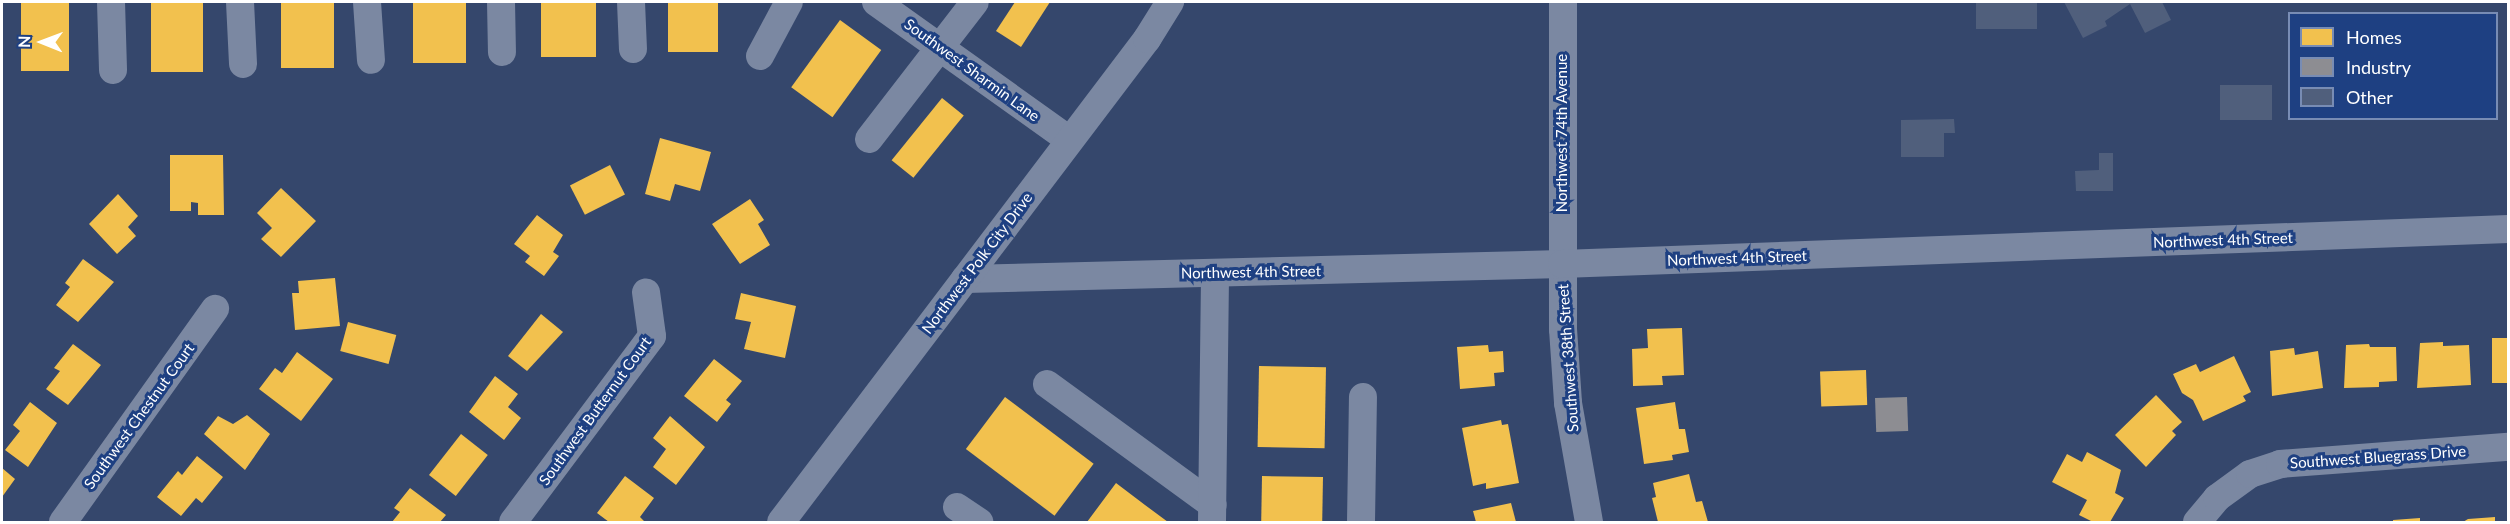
<!DOCTYPE html>
<html>
<head>
<meta charset="utf-8">
<style>
	body { margin:0 }
	#map { position:relative; width:2510px; height:524px; overflow:hidden; background:#35476c; font-family:Lato,sans-serif }
	div>[style] { position:absolute }
	[style*='--x'] { left:calc(var(--x)*1px); top:calc(var(--y)*1px); width:calc(var(--w)*1px); rotate:calc(var(--a)*1deg) }
	.homes>* { inset:0; background:#f2c14e; transform-origin:0 0 }
	.industry>* { inset:0; background:#8d8d92; transform-origin:0 0 }
	.building>* { inset:0; background:#505f7c; transform-origin:0 0 }
	.minor>* { height:28px; margin:-14px; padding:0 14px; transform-origin:14px; border-radius:14px; background:#7b88a2 }
	span { translate:-50% -50%; white-space:nowrap; text-align:center; line-height:1.15; -webkit-text-stroke:6px #1e4082; paint-order:stroke }
	.street-label { font-size:15px; color:#fff }
	.frame { position:absolute; inset:0; border:3px solid #fff; pointer-events:none }
	.legend { position:absolute; left:2288px; top:12px; width:210px; height:108px; box-sizing:border-box; background:#1e4082; border:2px solid #788cb4; margin:0; padding:8px 10px; list-style:none; font-size:18px; color:#fff }
	.legend li { display:flex; align-items:center; gap:12px; height:30px }
	.legend b { width:30px; border:2px solid #788cb4 }
	.north { position:absolute; left:12px; top:12px; width:60px; height:60px; -webkit-text-stroke:4px #1e4082; paint-order:stroke; rotate:271deg; font-size:16px; font-weight:700; line-height:24px; text-align:center; color:#fff }
	.north::after { content:''; display:block; margin:auto; width:21px; height:27px; background:#fff; clip-path:polygon(50% 0,100% 100%,50% 72%,0 100%) }
</style>
</head>
<body>
<div id="map">
	<div class="homes">
		<div style="left:21px;top:2px;width:48px;height:69px"></div>
		<div style="left:151px;top:2px;width:52px;height:70px"></div>
		<div style="left:281px;top:2px;width:53px;height:66px"></div>
		<div style="left:413px;top:2px;width:53px;height:61px"></div>
		<div style="left:541px;top:2px;width:55px;height:55px"></div>
		<div style="left:668px;top:2px;width:50px;height:50px"></div>
		<div style="clip-path:polygon(1015px 2px,1050px 2px,1021px 47px,996px 31px)"></div>
		<div style="left:840px;top:20px;width:51px;height:83px;rotate:36deg"></div>
		<div style="left:942px;top:98px;width:28px;height:80px;rotate:39deg"></div>
		<div style="clip-path:polygon(660px 138px,711px 152px,700px 191px,675px 184px,670px 201px,645px 194px)"></div>
		<div style="clip-path:polygon(170px 155px,223px 155px,224px 215px,198px 215px,198px 203px,191px 202px,191px 211px,170px 211px)"></div>
		<div style="left:610px;top:165px;width:33px;height:45px;rotate:63deg"></div>
		<div style="clip-path:polygon(281px 188px,316px 221px,281px 257px,261px 239px,272px 228px,257px 213px)"></div>
		<div style="clip-path:polygon(118px 194px,138px 216px,128px 227px,136px 236px,117px 254px,89px 224px)"></div>
		<div style="clip-path:polygon(750px 199px,764px 220px,758px 224px,770px 245px,740px 264px,712px 224px)"></div>
		<div style="clip-path:polygon(537px 215px,563px 235px,553px 252px,559px 256px,544px 276px,525px 262px,530px 256px,514px 244px)"></div>
		<div style="clip-path:polygon(83px 259px,114px 282px,78px 322px,56px 305px,70px 287px,65px 283px)"></div>
		<div style="clip-path:polygon(335px 278px,340px 326px,295px 330px,292px 293px,299px 293px,298px 281px)"></div>
		<div style="clip-path:polygon(741px 293px,796px 306px,785px 358px,744px 349px,751px 322px,735px 319px)"></div>
		<div style="clip-path:polygon(541px 314px,563px 332px,527px 371px,508px 356px)"></div>
		<div style="left:348px;top:322px;width:50px;height:30px;rotate:15deg"></div>
		<div style="clip-path:polygon(1682px 328px,1684px 375px,1662px 376px,1663px 385px,1633px 386px,1632px 349px,1648px 348px,1647px 329px)"></div>
		<div style="left:2492px;top:338px;width:16px;height:45px"></div>
		<div style="clip-path:polygon(2443px 342px,2443px 346px,2469px 345px,2471px 385px,2417px 388px,2420px 343px)"></div>
		<div style="clip-path:polygon(73px 344px,101px 365px,68px 405px,46px 389px,60px 371px,54px 368px)"></div>
		<div style="clip-path:polygon(2369px 344px,2370px 347px,2396px 347px,2397px 381px,2379px 382px,2379px 387px,2344px 388px,2346px 345px)"></div>
		<div style="clip-path:polygon(1488px 345px,1489px 352px,1503px 351px,1504px 372px,1494px 373px,1495px 386px,1460px 389px,1457px 347px)"></div>
		<div style="clip-path:polygon(2294px 348px,2295px 355px,2318px 351px,2323px 388px,2272px 396px,2270px 351px)"></div>
		<div style="clip-path:polygon(297px 352px,333px 379px,301px 421px,259px 389px,275px 368px,282px 373px)"></div>
		<div style="clip-path:polygon(2234px 356px,2251px 392px,2243px 396px,2246px 401px,2203px 421px,2193px 400px,2182px 393px,2173px 374px,2196px 364px,2200px 372px)"></div>
		<div style="clip-path:polygon(714px 359px,742px 381px,726px 400px,731px 404px,717px 422px,684px 396px)"></div>
		<div style="left:1259px;top:366px;width:67px;height:81px;rotate:1deg"></div>
		<div style="left:1866px;top:370px;width:35px;height:46px;rotate:88deg"></div>
		<div style="clip-path:polygon(495px 376px,518px 394px,508px 407px,521px 418px,504px 440px,469px 412px)"></div>
		<div style="clip-path:polygon(2156px 395px,2182px 422px,2172px 431px,2176px 435px,2146px 467px,2115px 435px)"></div>
		<div style="left:1005px;top:397px;width:111px;height:65px;rotate:37deg"></div>
		<div style="clip-path:polygon(30px 402px,57px 423px,28px 467px,5px 450px,20px 431px,13px 425px)"></div>
		<div style="clip-path:polygon(1675px 402px,1679px 429px,1685px 429px,1689px 452px,1672px 455px,1673px 460px,1644px 464px,1636px 408px)"></div>
		<div style="clip-path:polygon(247px 415px,270px 434px,245px 470px,204px 434px,218px 416px,233px 424px)"></div>
		<div style="clip-path:polygon(670px 416px,705px 447px,676px 485px,653px 467px,666px 449px,653px 438px)"></div>
		<div style="clip-path:polygon(1501px 420px,1502px 425px,1508px 424px,1519px 483px,1486px 489px,1486px 483px,1473px 486px,1462px 428px)"></div>
		<div style="left:461px;top:434px;width:34px;height:52px;rotate:38deg"></div>
		<div style="clip-path:polygon(2087px 452px,2121px 470px,2115px 493px,2124px 498px,2110px 522px,2093px 522px,2079px 515px,2087px 500px,2052px 482px,2067px 454px,2082px 462px)"></div>
		<div style="clip-path:polygon(197px 456px,223px 477px,202px 503px,196px 498px,181px 516px,157px 497px,178px 471px,182px 475px)"></div>
		<div style="clip-path:polygon(2px 468px,15px 479px,2px 497px)"></div>
		<div style="clip-path:polygon(1689px 474px,1696px 502px,1702px 501px,1708px 522px,1658px 522px,1652px 498px,1656px 497px,1653px 483px)"></div>
		<div style="clip-path:polygon(625px 476px,654px 498px,640px 517px,645px 522px,609px 522px,597px 513px)"></div>
		<div style="left:1262px;top:476px;width:61px;height:46px;rotate:1deg"></div>
		<div style="clip-path:polygon(1116px 483px,1145px 505px,1168px 522px,1087px 522px)"></div>
		<div style="clip-path:polygon(410px 488px,446px 515px,440px 522px,392px 522px,400px 512px,394px 508px)"></div>
		<div style="clip-path:polygon(1511px 503px,1516px 522px,1476px 522px,1473px 511px)"></div>
		<div style="clip-path:polygon(2495px 517px,2495px 522px,2463px 522px,2468px 519px)"></div>
		<div style="clip-path:polygon(2420px 518px,2420px 522px,2393px 522px,2393px 520px)"></div>
	</div>
	<div class="industry">
		<div style="left:1907px;top:397px;width:34px;height:32px;rotate:88deg"></div>
	</div>
	<div class="building">
		<div style="left:1976px;top:2px;width:61px;height:27px"></div>
		<div style="clip-path:polygon(2064px 2px,2162px 2px,2171px 20px,2145px 33px,2130px 4px,2105px 21px,2107px 26px,2083px 38px)"></div>
		<div style="left:2220px;top:85px;width:52px;height:35px"></div>
		<div style="clip-path:polygon(1954px 119px,1955px 133px,1944px 133px,1944px 157px,1901px 157px,1901px 120px)"></div>
		<div style="clip-path:polygon(2099px 153px,2113px 153px,2113px 191px,2076px 191px,2075px 171px,2099px 170px)"></div>
	</div>
	<div class="minor">
		<div style="--x:111;--y:2;--w:68;--a:88.3"></div>
		<div style="--x:240;--y:2;--w:62;--a:87.2"></div>
		<div style="--x:367;--y:2;--w:58;--a:86.1"></div>
		<div style="--x:501;--y:2;--w:50;--a:88.9"></div>
		<div style="--x:631;--y:2;--w:47;--a:87.6"></div>
		<div style="--x:876;--y:2;--w:236;--a:35.5"></div>
		<div style="--x:1563;--y:2;--w:327;--a:90"></div>
		<div style="--x:1563;--y:329;--w:74;--a:86.1"></div>
		<div style="--x:1568;--y:403;--w:121;--a:80"></div>
		<div style="--x:760;--y:56;--w:61;--a:-61.8"></div>
		<div style="--x:869;--y:139;--w:173;--a:-52.3"></div>
		<div style="--x:965;--y:279;--w:597;--a:-1.44"></div>
		<div style="--x:1562;--y:264;--w:947;--a:-2.12"></div>
		<div style="--x:1047;--y:384;--w:205;--a:36.1"></div>
		<div style="--x:957;--y:507;--w:27;--a:34"></div>
		<div style="--x:63;--y:522;--w:262;--a:-54.5"></div>
		<div style="--x:513;--y:522;--w:232;--a:-53.2"></div>
		<div style="--x:652;--y:336;--w:44;--a:-97.8"></div>
		<div style="--x:781;--y:522;--w:606;--a:-52.85"></div>
		<div style="--x:1147;--y:39;--w:44;--a:-58.1"></div>
		<div style="--x:1212;--y:522;--w:249;--a:-89.3"></div>
		<div style="--x:1361;--y:522;--w:125;--a:-89.1"></div>
		<div style="--x:2197;--y:522;--w:31;--a:-50"></div>
		<div style="--x:2217;--y:498;--w:41;--a:-36"></div>
		<div style="--x:2250;--y:474;--w:32;--a:-18"></div>
		<div style="--x:2280;--y:464;--w:229;--a:-4.3"></div>
	</div>
	<div class="street-label">
		<span style="left:972px;top:70px;rotate:36deg">Southwest Sharmin Lane</span>
		<span style="left:1562px;top:133px;rotate:-90deg">Northwest 74th Avenue</span>
		<span style="left:2223px;top:240px;rotate:-2deg">Northwest 4th Street</span>
		<span style="left:1737px;top:258px;rotate:-2deg">Northwest 4th Street</span>
		<span style="left:977px;top:263px;rotate:-53deg">Northwest Polk City Drive</span>
		<span style="left:1251px;top:272px;rotate:-1deg">Northwest 4th Street</span>
		<span style="left:1568px;top:358px;rotate:-94deg">Southwest 38th Street</span>
		<span style="left:595px;top:411px;rotate:-54deg">Southwest Butternut Court</span>
		<span style="left:139px;top:416px;rotate:-54deg">Southwest Chestnut Court</span>
		<span style="left:2378px;top:457px;rotate:-4deg">Southwest Bluegrass Drive</span>
	</div>
	<div class="frame"></div>
	<ul class="legend">
	<li><b style="height:16px;background:#f2c14e"></b>Homes</li>
	<li><b style="height:16px;background:#8d8d92"></b>Industry</li>
	<li><b style="height:16px;background:#505f7c"></b>Other</li>
	</ul>
	<div class="north">N</div>
</div>
</body>
</html>
